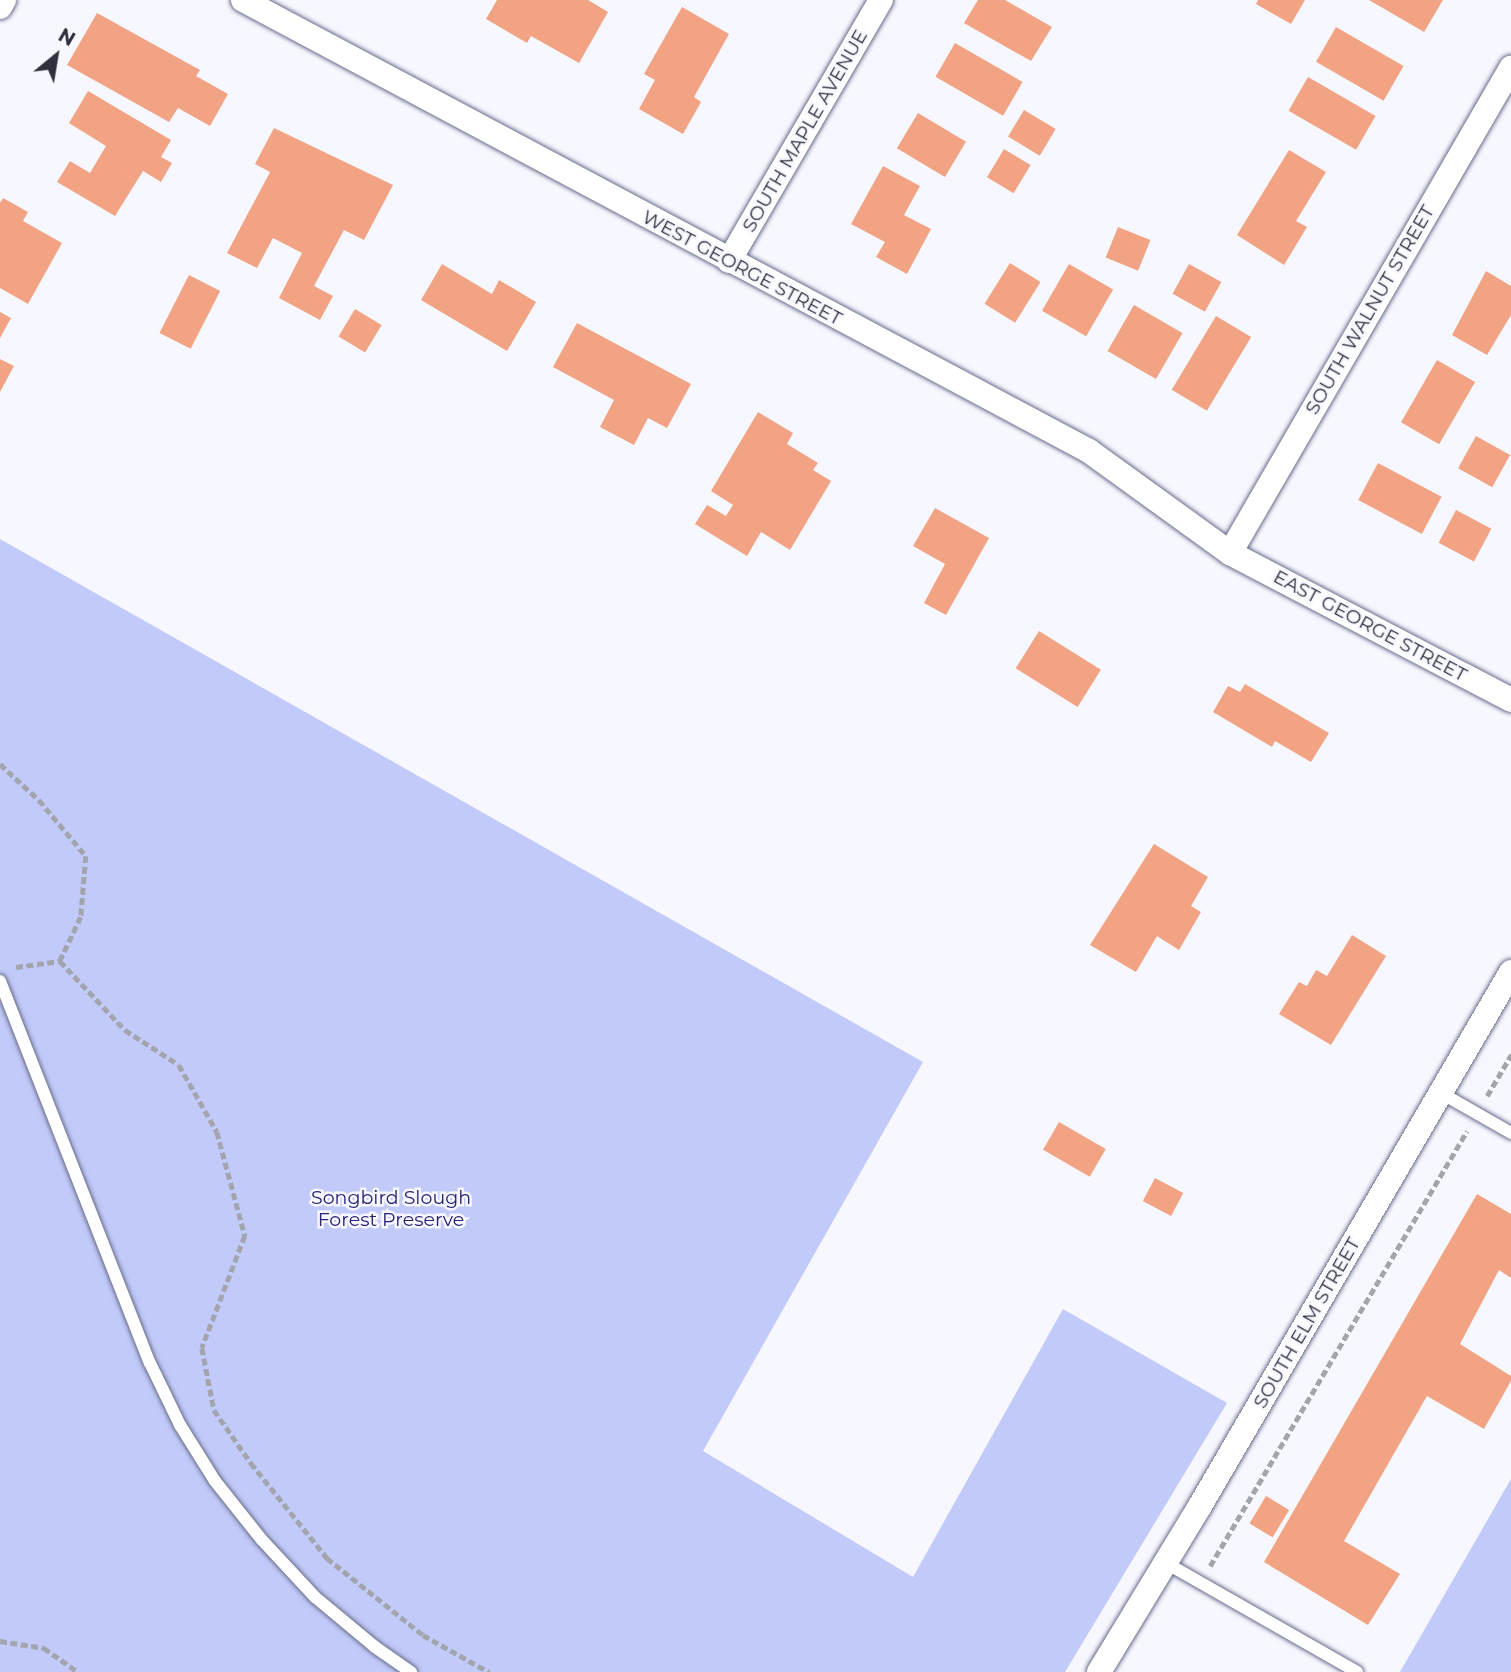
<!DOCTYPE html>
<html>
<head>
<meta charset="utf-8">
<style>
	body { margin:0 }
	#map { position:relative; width:1511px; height:1672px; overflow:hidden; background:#f7f8ff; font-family:Montserrat,sans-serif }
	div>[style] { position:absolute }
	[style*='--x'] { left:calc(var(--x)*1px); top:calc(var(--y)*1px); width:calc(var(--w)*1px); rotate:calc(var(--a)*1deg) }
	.green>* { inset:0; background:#c2caf9 }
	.building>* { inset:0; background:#f2a384; transform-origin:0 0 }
	.path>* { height:4.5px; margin-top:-2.25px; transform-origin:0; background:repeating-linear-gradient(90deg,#a3a5ae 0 7px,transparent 0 10.5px) }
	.roads { filter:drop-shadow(0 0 2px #686d8a) drop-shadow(0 0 2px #686d8a) }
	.lane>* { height:12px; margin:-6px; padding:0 6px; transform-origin:6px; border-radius:6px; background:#fff }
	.street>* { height:24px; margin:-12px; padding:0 12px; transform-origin:12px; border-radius:12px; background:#fff }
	span { translate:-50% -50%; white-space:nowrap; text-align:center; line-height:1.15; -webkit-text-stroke:5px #f7f8ff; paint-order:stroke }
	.street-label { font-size:19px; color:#2f313e }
	.park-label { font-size:19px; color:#272374 }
	.north { position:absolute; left:21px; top:21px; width:70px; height:70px; -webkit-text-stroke:5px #f7f8ff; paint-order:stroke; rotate:30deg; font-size:19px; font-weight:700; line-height:28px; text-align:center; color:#2f313e }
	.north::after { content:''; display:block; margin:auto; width:24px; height:32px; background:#2f313e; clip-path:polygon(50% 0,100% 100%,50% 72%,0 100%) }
</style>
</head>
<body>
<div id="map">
	<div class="green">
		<div style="clip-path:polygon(0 539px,923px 1062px,703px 1451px,913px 1577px,1063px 1309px,1227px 1403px,1065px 1672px,0 1672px)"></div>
		<div style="clip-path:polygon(1511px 1479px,1511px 1672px,1400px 1672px)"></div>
	</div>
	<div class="building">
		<div style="clip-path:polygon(497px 0,588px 0,608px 12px,579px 63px,531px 36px,527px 43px,486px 19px)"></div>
		<div style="clip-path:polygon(978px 0,1005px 0,1052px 27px,1031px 61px,964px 23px)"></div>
		<div style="clip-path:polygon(1258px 0,1305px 0,1291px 24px,1256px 4px)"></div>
		<div style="clip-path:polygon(1369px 0,1443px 0,1424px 32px)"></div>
		<div style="clip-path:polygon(682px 7px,729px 34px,694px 97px,701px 102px,683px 134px,639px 109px,655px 80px,644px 74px)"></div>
		<div style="clip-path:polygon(97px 13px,200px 70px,196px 76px,228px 94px,210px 126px,178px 108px,169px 122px,67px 65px)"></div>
		<div style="left:1336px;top:27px;width:78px;height:40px;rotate:30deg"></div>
		<div style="left:955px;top:43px;width:78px;height:39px;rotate:30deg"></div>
		<div style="left:1308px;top:77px;width:78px;height:39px;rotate:30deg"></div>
		<div style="clip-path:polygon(88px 91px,171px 140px,161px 157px,172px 163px,161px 182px,143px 171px,115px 216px,57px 182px,70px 161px,90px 173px,106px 146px,69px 123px)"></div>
		<div style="left:1024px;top:110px;width:37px;height:31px;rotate:31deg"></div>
		<div style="left:918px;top:113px;width:56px;height:41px;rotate:31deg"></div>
		<div style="clip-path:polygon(274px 128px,393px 185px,364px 240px,344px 230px,314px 286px,333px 296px,320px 320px,279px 298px,302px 253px,273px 238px,257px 268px,227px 253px,270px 172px,255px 164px)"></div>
		<div style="left:1004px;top:149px;width:31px;height:33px;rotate:31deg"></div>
		<div style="clip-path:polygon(1289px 150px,1326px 172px,1296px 221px,1307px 227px,1284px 265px,1237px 235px)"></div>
		<div style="clip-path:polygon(883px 166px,920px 186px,904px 215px,931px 229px,907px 274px,876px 257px,885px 242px,851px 224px)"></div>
		<div style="clip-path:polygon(3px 198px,28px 212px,23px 221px,62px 243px,28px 304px,0 288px,0 203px)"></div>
		<div style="left:1118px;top:227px;width:35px;height:33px;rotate:22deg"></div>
		<div style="left:1010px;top:263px;width:36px;height:48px;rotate:32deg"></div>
		<div style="clip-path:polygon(442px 264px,492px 294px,499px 280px,536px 302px,507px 351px,421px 300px)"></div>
		<div style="left:1069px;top:264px;width:51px;height:54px;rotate:30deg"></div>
		<div style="left:1189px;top:264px;width:37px;height:34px;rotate:29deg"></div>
		<div style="clip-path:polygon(1486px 271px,1511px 286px,1511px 315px,1487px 355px,1452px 335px)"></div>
		<div style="left:189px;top:275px;width:35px;height:65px;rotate:27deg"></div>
		<div style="left:1134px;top:305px;width:56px;height:53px;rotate:30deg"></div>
		<div style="left:355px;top:309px;width:31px;height:32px;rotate:31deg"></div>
		<div style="clip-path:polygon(0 312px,11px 318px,0 338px)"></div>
		<div style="left:1216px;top:316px;width:41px;height:86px;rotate:31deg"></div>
		<div style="clip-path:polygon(577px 323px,691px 384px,667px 428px,648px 418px,634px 445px,600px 427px,614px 400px,553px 367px)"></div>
		<div style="clip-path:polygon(0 359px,14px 366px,0 392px)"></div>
		<div style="left:1437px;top:360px;width:44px;height:72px;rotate:30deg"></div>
		<div style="clip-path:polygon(758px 412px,793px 433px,787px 444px,818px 463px,813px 470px,831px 481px,790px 550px,761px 532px,747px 556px,695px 524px,707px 505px,726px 516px,733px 505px,711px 491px)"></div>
		<div style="left:1476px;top:436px;width:39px;height:37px;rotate:29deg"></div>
		<div style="left:1378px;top:463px;width:72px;height:42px;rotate:28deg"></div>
		<div style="clip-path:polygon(935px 508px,989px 538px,946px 615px,924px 603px,945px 564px,913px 546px)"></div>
		<div style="left:1456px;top:510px;width:40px;height:37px;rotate:28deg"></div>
		<div style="left:1039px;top:631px;width:73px;height:44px;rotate:32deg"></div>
		<div style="clip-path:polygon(1245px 684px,1329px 733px,1311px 762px,1275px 741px,1272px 747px,1213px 712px,1228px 686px,1240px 692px)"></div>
		<div style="clip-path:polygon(1154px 844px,1208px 877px,1191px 906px,1201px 912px,1179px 950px,1157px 936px,1136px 972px,1090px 945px)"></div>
		<div style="clip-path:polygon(1352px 935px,1386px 956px,1331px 1045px,1279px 1014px,1299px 982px,1307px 986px,1316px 970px,1327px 976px)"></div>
		<div style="left:1059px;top:1122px;width:54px;height:32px;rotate:30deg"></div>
		<div style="left:1155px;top:1178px;width:32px;height:26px;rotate:28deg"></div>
		<div style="clip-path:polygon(1477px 1194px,1511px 1214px,1511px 1278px,1499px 1270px,1460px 1344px,1511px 1376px,1511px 1381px,1484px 1429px,1427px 1396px,1344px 1541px,1400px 1574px,1368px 1625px,1264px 1562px)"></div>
		<div style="left:1266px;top:1496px;width:27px;height:32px;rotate:31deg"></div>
	</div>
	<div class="path">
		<div style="--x:0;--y:764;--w:53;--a:42.7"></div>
		<div style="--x:39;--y:800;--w:73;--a:50"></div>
		<div style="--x:86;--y:856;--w:61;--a:94.7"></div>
		<div style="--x:81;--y:917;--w:49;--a:115.5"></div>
		<div style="--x:60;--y:961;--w:95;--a:46.7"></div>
		<div style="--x:125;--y:1030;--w:64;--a:32.9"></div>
		<div style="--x:179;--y:1065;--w:77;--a:60.4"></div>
		<div style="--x:217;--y:1132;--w:108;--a:74.9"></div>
		<div style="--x:245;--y:1236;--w:120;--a:111"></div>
		<div style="--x:202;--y:1348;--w:63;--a:79"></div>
		<div style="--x:214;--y:1410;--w:65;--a:55.1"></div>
		<div style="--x:251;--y:1463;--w:122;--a:51.3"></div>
		<div style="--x:327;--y:1558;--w:123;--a:38.7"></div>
		<div style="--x:423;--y:1635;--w:76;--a:29.3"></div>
		<div style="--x:16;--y:967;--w:44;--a:-7.8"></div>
		<div style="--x:1487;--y:1096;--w:48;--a:-59.7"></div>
		<div style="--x:1210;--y:1566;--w:505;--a:-59.43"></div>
		<div style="--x:0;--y:1641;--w:45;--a:9"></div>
		<div style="--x:44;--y:1648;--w:42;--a:35.2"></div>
	</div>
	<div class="roads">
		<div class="lane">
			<div style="--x:0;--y:981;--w:410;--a:68.6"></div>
			<div style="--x:150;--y:1363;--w:69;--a:64.2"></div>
			<div style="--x:180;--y:1425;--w:66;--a:58"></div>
			<div style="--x:215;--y:1481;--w:75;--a:51.5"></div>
			<div style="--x:262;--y:1540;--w:78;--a:47.1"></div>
			<div style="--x:315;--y:1597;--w:78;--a:39.8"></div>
			<div style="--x:375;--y:1647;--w:44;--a:34.8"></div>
			<div style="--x:1441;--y:1093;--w:81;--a:29.7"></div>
			<div style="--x:1166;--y:1563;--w:220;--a:29.7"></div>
		</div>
		<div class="street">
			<div style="--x:243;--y:0;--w:959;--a:28.06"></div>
			<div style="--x:1089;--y:451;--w:174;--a:35.9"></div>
			<div style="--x:1230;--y:553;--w:317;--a:27.6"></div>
			<div style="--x:0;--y:7;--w:8;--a:-60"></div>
			<div style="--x:729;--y:261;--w:302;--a:-59.8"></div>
			<div style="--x:1230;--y:553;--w:561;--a:-59.91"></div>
			<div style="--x:1099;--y:1672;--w:194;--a:-58.7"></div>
			<div style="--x:1200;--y:1506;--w:618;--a:-59.78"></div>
		</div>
	</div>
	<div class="street-label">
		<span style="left:805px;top:131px;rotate:-60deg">SOUTH MAPLE AVENUE</span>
		<span style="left:742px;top:268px;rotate:28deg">WEST GEORGE STREET</span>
		<span style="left:1370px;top:310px;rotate:-60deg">SOUTH WALNUT STREET</span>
		<span style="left:1370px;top:626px;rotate:28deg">EAST GEORGE STREET</span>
		<span style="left:1307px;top:1323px;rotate:-60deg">SOUTH ELM STREET</span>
	</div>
	<div class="park-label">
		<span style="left:391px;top:1209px">Songbird Slough<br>Forest Preserve</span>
	</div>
	<div class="north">N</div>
</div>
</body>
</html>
